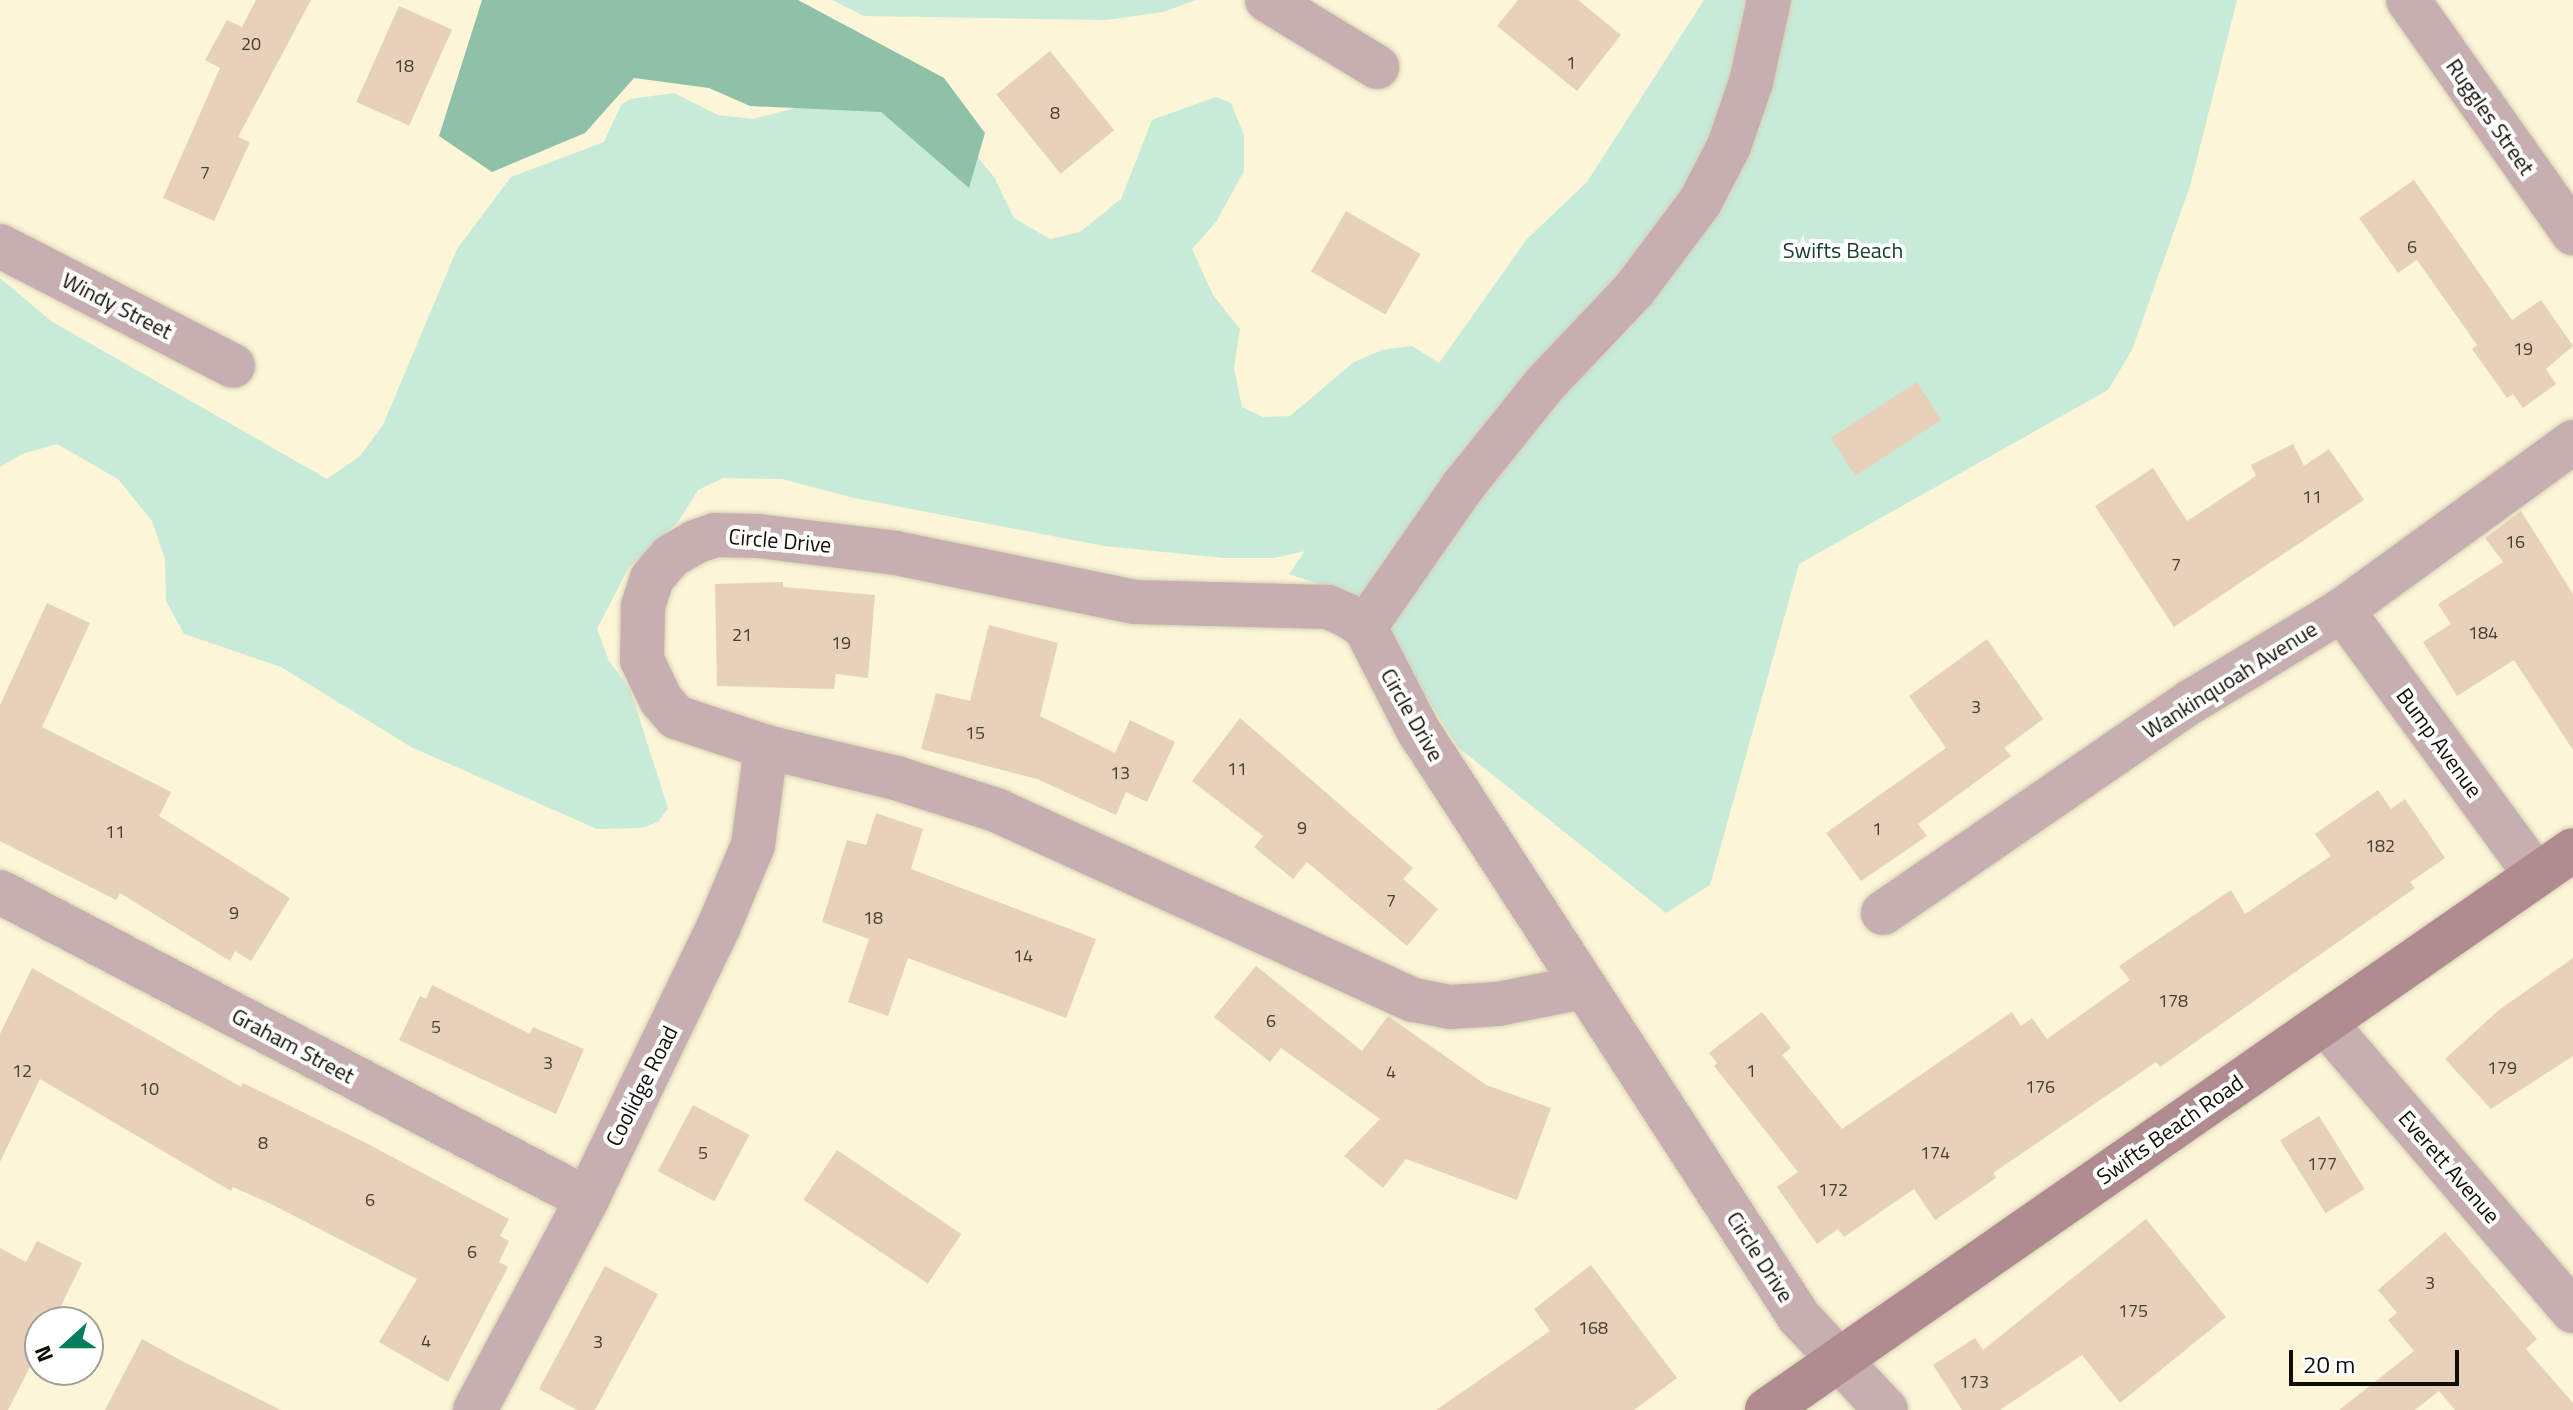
<!DOCTYPE html>
<html>
<head>
<meta charset="utf-8">
<style>
	body { margin:0 }
	#map { position:relative; width:2573px; height:1410px; overflow:hidden; background:#fcf5d7; font-family:"Titillium Web",sans-serif }
	div>[style] { position:absolute }
	[style*='--x'] { left:calc(var(--x)*1px); top:calc(var(--y)*1px); width:calc(var(--w)*1px); rotate:calc(var(--a)*1deg) }
	.green>* { inset:0; background:#c7ebd8 }
	.forest>* { inset:0; background:#8ec1a8 }
	.building>* { inset:0; background:#e8d1bb; transform-origin:0 0 }
	.roads { filter:drop-shadow(0 0 2px #d6d0b5) drop-shadow(0 0 2px #d6d0b5) }
	.street>* { height:44px; margin:-22px; padding:0 22px; transform-origin:22px; border-radius:22px; background:#c7aeb0 }
	.secondary>* { height:44px; margin:-22px; padding:0 22px; transform-origin:22px; border-radius:22px; background:#b08c90 }
	span { translate:-50% -50%; white-space:nowrap; text-align:center; line-height:1.15; -webkit-text-stroke:8px #fff; paint-order:stroke }
	.number-label { font-size:18px; color:#463e32 }
	.number-label span { -webkit-text-stroke-width:0 }
	.street-label { font-size:22px; color:#100d04 }
	.park-label { font-size:22px; color:#17412f }
	.north { position:absolute; left:24px; top:1306px; width:80px; height:80px; box-sizing:border-box; background:#fff; border:2px solid #9f9e9b; border-radius:50%; rotate:249deg; font-size:22px; font-weight:700; line-height:32px; text-align:center; color:#100d04 }
	.north::after { content:''; display:block; margin:auto; width:28px; height:36px; background:#027e5d; clip-path:polygon(50% 0,100% 100%,50% 72%,0 100%) }
	.scale { position:absolute; left:2289px; top:1350px; width:170px; height:36px; box-sizing:border-box; border:4px solid #100d04; border-top:0; padding-left:10px; font-size:24px; line-height:28px; white-space:nowrap; color:#100d04; -webkit-text-stroke:6px #fff; paint-order:stroke }
</style>
</head>
<body>
<div id="map">
	<div class="green">
		<div style="clip-path:polygon(832px 0,1196px 0,1163px 12px,1106px 20px,864px 16px)"></div>
		<div style="clip-path:polygon(1704px 0,2237px 0,2190px 186px,2132px 350px,2108px 390px,1799px 564px,1710px 885px,1666px 913px,1459px 748px,1384px 632px,1342px 592px,1289px 574px,1305px 551px,1274px 558px,1223px 558px,1104px 546px,854px 498px,782px 479px,723px 478px,698px 490px,678px 522px,629px 567px,597px 629px,609px 661px,630px 689px,668px 808px,658px 822px,642px 828px,597px 829px,411px 747px,281px 667px,184px 634px,166px 601px,165px 559px,152px 521px,118px 479px,57px 444px,22px 454px,0 467px,0 278px,51px 321px,327px 479px,360px 456px,383px 425px,457px 249px,511px 177px,604px 142px,621px 105px,630px 99px,674px 93px,718px 115px,753px 119px,837px 97px,949px 121px,994px 177px,1014px 218px,1050px 239px,1080px 232px,1121px 199px,1152px 120px,1216px 97px,1231px 103px,1244px 135px,1244px 171px,1216px 222px,1192px 249px,1213px 295px,1240px 329px,1234px 368px,1242px 407px,1263px 417px,1290px 416px,1354px 362px,1382px 350px,1412px 346px,1439px 363px,1527px 239px,1587px 182px)"></div>
	</div>
	<div class="forest">
		<div style="clip-path:polygon(482px 0,798px 0,944px 78px,985px 133px,969px 188px,881px 112px,750px 106px,709px 88px,634px 78px,585px 133px,492px 172px,439px 136px)"></div>
	</div>
	<div class="building">
		<div style="clip-path:polygon(256px 0,311px 0,238px 137px,250px 142px,214px 221px,163px 198px,220px 68px,205px 60px,227px 20px,242px 27px)"></div>
		<div style="clip-path:polygon(1518px 0,1578px 0,1621px 35px,1577px 91px,1497px 26px)"></div>
		<div style="left:399px;top:6px;width:58px;height:105px;rotate:24deg"></div>
		<div style="left:1050px;top:51px;width:102px;height:69px;rotate:51deg"></div>
		<div style="clip-path:polygon(2414px 180px,2512px 320px,2541px 300px,2573px 346px,2546px 369px,2556px 384px,2523px 408px,2513px 394px,2507px 398px,2472px 349px,2477px 345px,2417px 260px,2398px 273px,2359px 218px)"></div>
		<div style="left:1346px;top:211px;width:86px;height:70px;rotate:30deg"></div>
		<div style="left:1917px;top:382px;width:45px;height:103px;rotate:57deg"></div>
		<div style="clip-path:polygon(2293px 444px,2304px 466px,2329px 449px,2364px 500px,2174px 627px,2095px 506px,2153px 468px,2187px 521px,2256px 476px,2251px 465px)"></div>
		<div style="clip-path:polygon(2521px 511px,2573px 594px,2573px 750px,2514px 660px,2457px 696px,2423px 642px,2451px 624px,2438px 604px,2503px 562px,2485px 538px)"></div>
		<div style="clip-path:polygon(783px 582px,783px 587px,875px 595px,868px 678px,836px 674px,834px 689px,717px 686px,715px 584px)"></div>
		<div style="clip-path:polygon(47px 603px,90px 623px,42px 727px,171px 792px,159px 816px,290px 898px,251px 961px,235px 951px,230px 961px,120px 893px,116px 900px,0 841px,0 705px)"></div>
		<div style="clip-path:polygon(989px 625px,1058px 643px,1040px 716px,1115px 753px,1130px 720px,1175px 742px,1147px 802px,1126px 792px,1116px 815px,1037px 779px,921px 749px,936px 693px,970px 701px)"></div>
		<div style="clip-path:polygon(1987px 639px,2043px 719px,2004px 748px,2011px 756px,1918px 824px,1927px 836px,1861px 881px,1826px 833px,1946px 748px,1909px 696px)"></div>
		<div style="clip-path:polygon(1240px 718px,1413px 868px,1403px 879px,1438px 909px,1407px 946px,1307px 862px,1293px 879px,1254px 847px,1263px 836px,1192px 781px)"></div>
		<div style="clip-path:polygon(2378px 790px,2391px 809px,2405px 799px,2445px 858px,2410px 882px,2415px 888px,2160px 1067px,2156px 1062px,1993px 1173px,1996px 1178px,1935px 1220px,1914px 1189px,1844px 1237px,1838px 1229px,1817px 1244px,1777px 1187px,1798px 1172px,1714px 1066px,1717px 1063px,1709px 1053px,1762px 1012px,1791px 1048px,1782px 1055px,1842px 1129px,2012px 1012px,2021px 1026px,2032px 1018px,2047px 1039px,2130px 980px,2119px 966px,2231px 890px,2245px 914px,2331px 856px,2315px 834px)"></div>
		<div style="clip-path:polygon(876px 813px,923px 829px,911px 869px,1096px 939px,1066px 1018px,908px 958px,888px 1016px,848px 1002px,869px 939px,822px 922px,847px 840px,866px 845px)"></div>
		<div style="clip-path:polygon(2573px 958px,2573px 1056px,2491px 1109px,2445px 1059px,2499px 1010px)"></div>
		<div style="clip-path:polygon(1256px 966px,1362px 1051px,1388px 1016px,1486px 1085px,1551px 1108px,1517px 1200px,1406px 1159px,1383px 1188px,1344px 1156px,1380px 1119px,1281px 1048px,1270px 1062px,1214px 1017px)"></div>
		<div style="clip-path:polygon(32px 968px,241px 1087px,243px 1083px,368px 1144px,509px 1219px,500px 1236px,509px 1241px,499px 1262px,508px 1267px,448px 1382px,379px 1342px,417px 1279px,271px 1204px,233px 1187px,231px 1191px,40px 1079px,0 1162px,0 1034px)"></div>
		<div style="clip-path:polygon(432px 985px,530px 1034px,533px 1027px,584px 1049px,556px 1114px,399px 1040px,420px 996px,426px 999px)"></div>
		<div style="left:693px;top:1105px;width:64px;height:75px;rotate:28deg"></div>
		<div style="left:2319px;top:1116px;width:86px;height:46px;rotate:58deg"></div>
		<div style="left:837px;top:1150px;width:150px;height:60px;rotate:34deg"></div>
		<div style="clip-path:polygon(2146px 1219px,2226px 1317px,2120px 1403px,2082px 1355px,2000px 1410px,1962px 1410px,1933px 1365px,1975px 1338px,1983px 1350px)"></div>
		<div style="clip-path:polygon(2445px 1232px,2537px 1339px,2526px 1349px,2573px 1403px,2573px 1410px,2455px 1410px,2439px 1391px,2415px 1410px,2339px 1410px,2414px 1351px,2388px 1320px,2397px 1313px,2378px 1290px)"></div>
		<div style="clip-path:polygon(37px 1241px,82px 1263px,53px 1322px,40px 1322px,40px 1347px,8px 1410px,0 1410px,0 1248px,26px 1262px)"></div>
		<div style="clip-path:polygon(1591px 1265px,1677px 1378px,1634px 1410px,1436px 1410px,1550px 1331px,1534px 1309px)"></div>
		<div style="clip-path:polygon(605px 1266px,658px 1294px,595px 1410px,577px 1410px,539px 1389px)"></div>
		<div style="clip-path:polygon(142px 1339px,182px 1361px,281px 1410px,105px 1410px)"></div>
	</div>
	<div class="roads">
		<div class="street">
			<div style="--x:1267;--y:0;--w:129;--a:31.3"></div>
			<div style="--x:2408;--y:0;--w:286;--a:54.7"></div>
			<div style="--x:0;--y:246;--w:262;--a:27.2"></div>
			<div style="--x:2342;--y:610;--w:328;--a:53.8"></div>
			<div style="--x:1365;--y:627;--w:172;--a:-55.2"></div>
			<div style="--x:1463;--y:486;--w:131;--a:-51.2"></div>
			<div style="--x:1545;--y:384;--w:129;--a:-46.6"></div>
			<div style="--x:1634;--y:290;--w:110;--a:-53.1"></div>
			<div style="--x:1700;--y:202;--w:63;--a:-62.6"></div>
			<div style="--x:1729;--y:146;--w:68;--a:-71"></div>
			<div style="--x:1751;--y:82;--w:84;--a:-77.6"></div>
			<div style="--x:0;--y:892;--w:662;--a:27.61"></div>
			<div style="--x:1883;--y:913;--w:375;--a:-34.5"></div>
			<div style="--x:2192;--y:701;--w:175;--a:-31.2"></div>
			<div style="--x:2342;--y:610;--w:286;--a:-36"></div>
			<div style="--x:1583;--y:987;--w:87;--a:168.7"></div>
			<div style="--x:1498;--y:1004;--w:48;--a:176.4"></div>
			<div style="--x:1450;--y:1007;--w:38;--a:-169"></div>
			<div style="--x:1413;--y:1000;--w:455;--a:-155.5"></div>
			<div style="--x:999;--y:811;--w:108;--a:-162.2"></div>
			<div style="--x:896;--y:778;--w:134;--a:-166.6"></div>
			<div style="--x:766;--y:747;--w:95;--a:-161.6"></div>
			<div style="--x:676;--y:717;--w:23;--a:-131"></div>
			<div style="--x:661;--y:700;--w:44;--a:-115.4"></div>
			<div style="--x:642;--y:660;--w:54;--a:-88.9"></div>
			<div style="--x:643;--y:606;--w:29;--a:-72"></div>
			<div style="--x:652;--y:578;--w:29;--a:-49"></div>
			<div style="--x:671;--y:556;--w:28;--a:-30"></div>
			<div style="--x:695;--y:542;--w:21;--a:-19"></div>
			<div style="--x:715;--y:535;--w:43;--a:1.3"></div>
			<div style="--x:758;--y:536;--w:139;--a:7"></div>
			<div style="--x:896;--y:553;--w:243;--a:11.6"></div>
			<div style="--x:1134;--y:602;--w:194;--a:1.5"></div>
			<div style="--x:1328;--y:607;--w:22;--a:24"></div>
			<div style="--x:1348;--y:616;--w:20;--a:33"></div>
			<div style="--x:1365;--y:627;--w:116;--a:62.8"></div>
			<div style="--x:1418;--y:730;--w:700;--a:57.01"></div>
			<div style="--x:1799;--y:1317;--w:127;--a:46.9"></div>
			<div style="--x:2325;--y:1023;--w:380;--a:49.3"></div>
			<div style="--x:475;--y:1410;--w:239;--a:-62"></div>
			<div style="--x:587;--y:1199;--w:303;--a:-64.2"></div>
			<div style="--x:719;--y:926;--w:88;--a:-67.2"></div>
			<div style="--x:753;--y:845;--w:99;--a:-82.4"></div>
		</div>
		<div class="secondary">
			<div style="--x:1767;--y:1410;--w:981;--a:-34.79"></div>
		</div>
	</div>
	<div class="number-label">
		<span style="left:251px;top:44px">20</span>
		<span style="left:1571px;top:63px">1</span>
		<span style="left:404px;top:66px">18</span>
		<span style="left:1055px;top:113px">8</span>
		<span style="left:205px;top:173px">7</span>
		<span style="left:2412px;top:247px">6</span>
		<span style="left:2523px;top:349px">19</span>
		<span style="left:2312px;top:497px">11</span>
		<span style="left:2515px;top:542px">16</span>
		<span style="left:2176px;top:565px">7</span>
		<span style="left:2483px;top:633px">184</span>
		<span style="left:742px;top:635px">21</span>
		<span style="left:841px;top:643px">19</span>
		<span style="left:1976px;top:707px">3</span>
		<span style="left:975px;top:733px">15</span>
		<span style="left:1237px;top:769px">11</span>
		<span style="left:1120px;top:773px">13</span>
		<span style="left:1302px;top:828px">9</span>
		<span style="left:1877px;top:829px">1</span>
		<span style="left:115px;top:832px">11</span>
		<span style="left:2380px;top:846px">182</span>
		<span style="left:1391px;top:901px">7</span>
		<span style="left:234px;top:913px">9</span>
		<span style="left:873px;top:918px">18</span>
		<span style="left:1023px;top:956px">14</span>
		<span style="left:2173px;top:1001px">178</span>
		<span style="left:1271px;top:1021px">6</span>
		<span style="left:436px;top:1027px">5</span>
		<span style="left:548px;top:1063px">3</span>
		<span style="left:2502px;top:1068px">179</span>
		<span style="left:22px;top:1071px">12</span>
		<span style="left:1751px;top:1071px">1</span>
		<span style="left:1391px;top:1072px">4</span>
		<span style="left:2040px;top:1087px">176</span>
		<span style="left:149px;top:1089px">10</span>
		<span style="left:263px;top:1143px">8</span>
		<span style="left:703px;top:1153px">5</span>
		<span style="left:1935px;top:1153px">174</span>
		<span style="left:2322px;top:1164px">177</span>
		<span style="left:1833px;top:1190px">172</span>
		<span style="left:370px;top:1200px">6</span>
		<span style="left:472px;top:1252px">6</span>
		<span style="left:2430px;top:1283px">3</span>
		<span style="left:2133px;top:1311px">175</span>
		<span style="left:1593px;top:1328px">168</span>
		<span style="left:426px;top:1341px">4</span>
		<span style="left:598px;top:1342px">3</span>
		<span style="left:1974px;top:1382px">173</span>
	</div>
	<div class="street-label">
		<span style="left:2490px;top:117px;rotate:55deg">Ruggles Street</span>
		<span style="left:117px;top:306px;rotate:27deg">Windy Street</span>
		<span style="left:780px;top:541px;rotate:5deg">Circle Drive</span>
		<span style="left:2230px;top:680px;rotate:-32deg">Wankinquoah Avenue</span>
		<span style="left:1412px;top:715px;rotate:60deg">Circle Drive</span>
		<span style="left:2439px;top:743px;rotate:54deg">Bump Avenue</span>
		<span style="left:293px;top:1046px;rotate:28deg">Graham Street</span>
		<span style="left:642px;top:1086px;rotate:-63deg">Coolidge Road</span>
		<span style="left:2170px;top:1130px;rotate:-35deg">Swifts Beach Road</span>
		<span style="left:2449px;top:1167px;rotate:49deg">Everett Avenue</span>
		<span style="left:1760px;top:1257px;rotate:57deg">Circle Drive</span>
	</div>
	<div class="park-label">
		<span style="left:1843px;top:251px">Swifts Beach</span>
	</div>
	<div class="north">N</div>
	<div class="scale">20 m</div>
</div>
</body>
</html>
